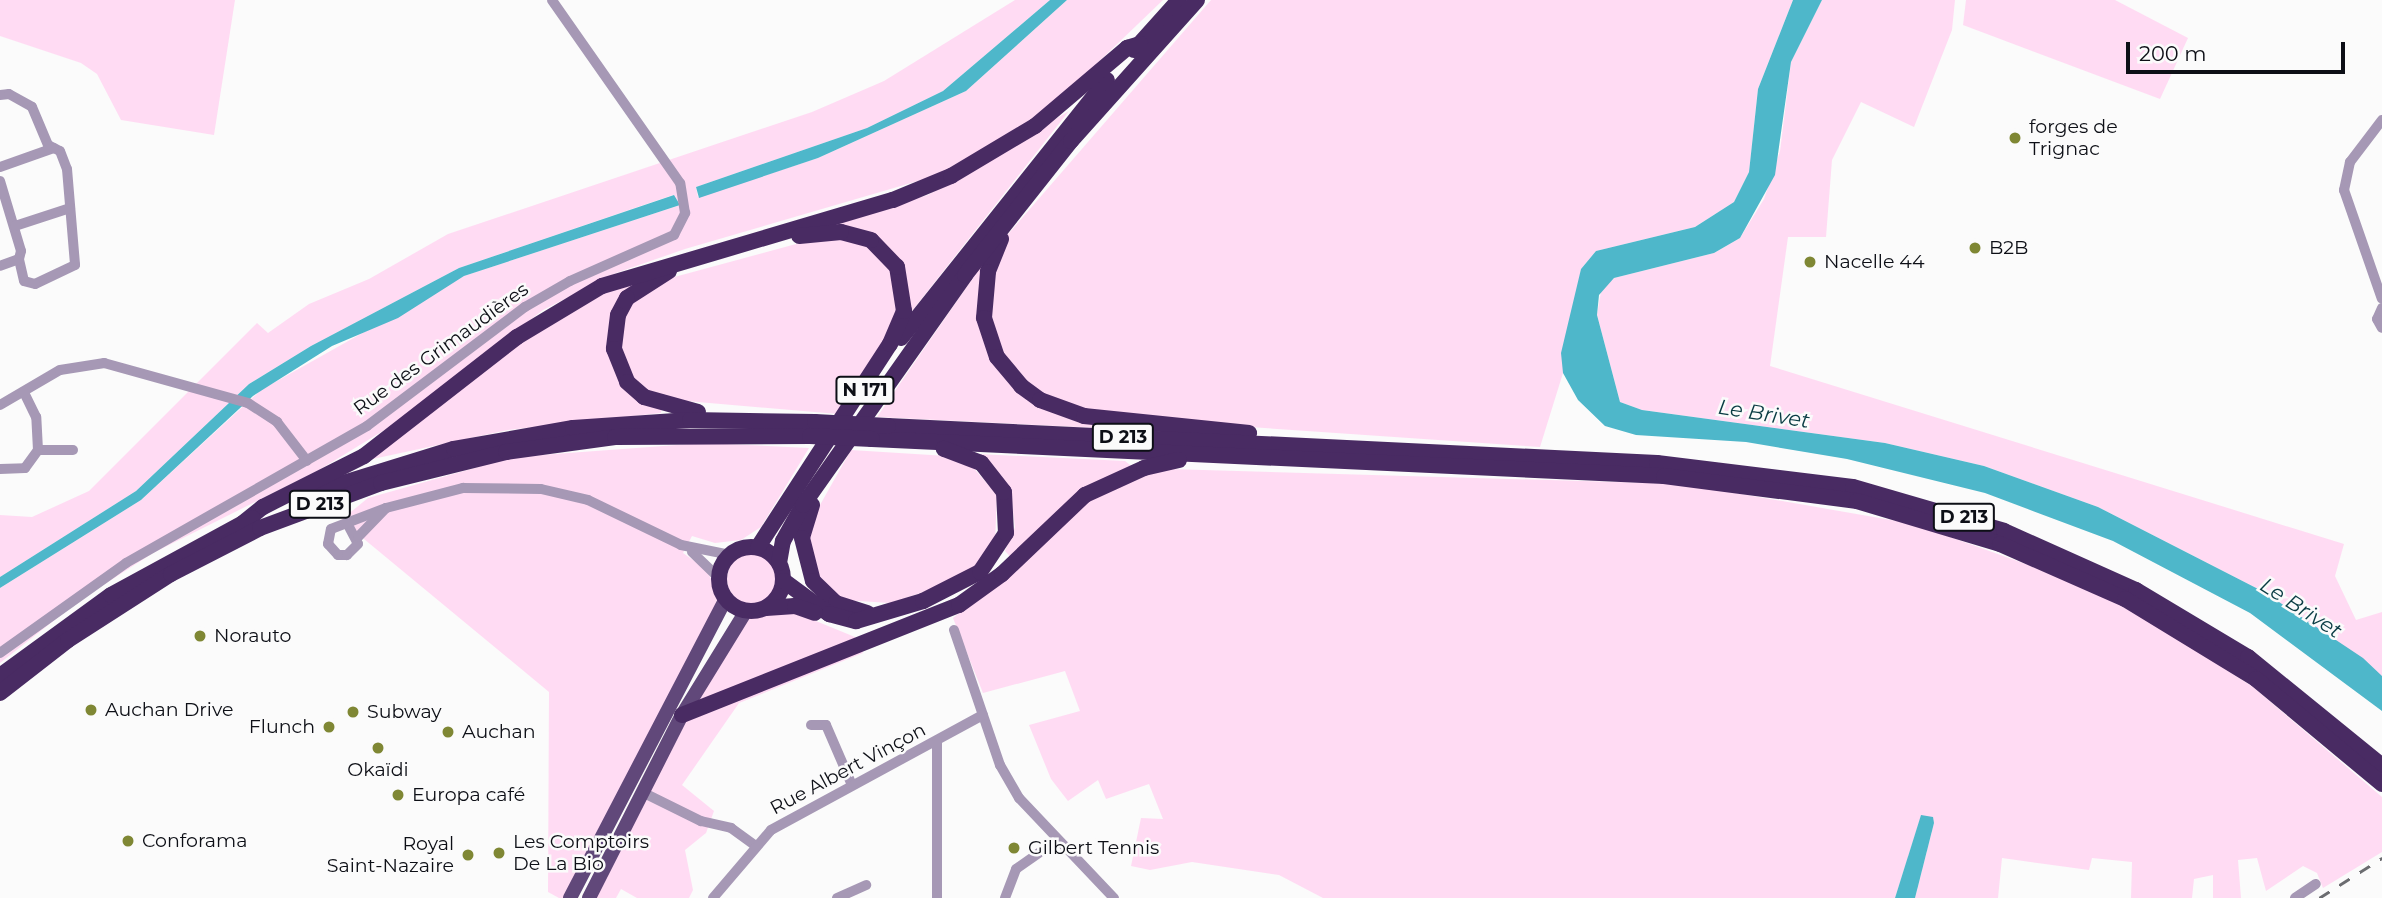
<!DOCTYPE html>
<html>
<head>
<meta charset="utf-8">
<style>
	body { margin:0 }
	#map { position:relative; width:2382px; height:898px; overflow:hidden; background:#fbfbfb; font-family:Montserrat,sans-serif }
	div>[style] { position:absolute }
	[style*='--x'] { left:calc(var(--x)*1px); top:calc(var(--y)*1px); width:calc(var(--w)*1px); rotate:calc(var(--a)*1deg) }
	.green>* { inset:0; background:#ffdbf3 }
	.round { border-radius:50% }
	.water>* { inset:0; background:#4eb7ca }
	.minor>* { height:10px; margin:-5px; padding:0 5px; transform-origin:5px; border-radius:5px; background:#a698b5 }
	.major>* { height:14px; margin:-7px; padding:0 7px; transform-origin:7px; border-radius:7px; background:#61487a }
	.highway>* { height:16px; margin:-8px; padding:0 8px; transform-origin:8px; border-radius:8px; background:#492b63 }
	.highway>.ring { margin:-8px; padding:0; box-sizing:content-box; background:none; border:16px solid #492b63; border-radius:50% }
	.rail>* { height:2.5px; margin-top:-1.25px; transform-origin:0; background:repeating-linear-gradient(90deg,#6b6c70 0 12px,transparent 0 24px) }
	.highway-bridge>* { height:16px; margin:-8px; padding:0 8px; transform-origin:8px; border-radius:8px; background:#492b63 }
	.dots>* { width:19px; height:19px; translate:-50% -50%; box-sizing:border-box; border:4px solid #fbfbfb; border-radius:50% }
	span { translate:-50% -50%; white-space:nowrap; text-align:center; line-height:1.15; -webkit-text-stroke:5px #fbfbfb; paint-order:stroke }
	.shield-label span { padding:2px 5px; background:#fbfbfb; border:2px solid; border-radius:5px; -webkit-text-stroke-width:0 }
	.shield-label { font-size:18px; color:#0d0f16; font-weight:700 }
	.poi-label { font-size:19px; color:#0d0f16 }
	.left { translate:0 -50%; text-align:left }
	.right { translate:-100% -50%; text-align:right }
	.street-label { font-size:19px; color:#0d0f16 }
	.water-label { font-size:21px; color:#093b43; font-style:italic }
	.scale { position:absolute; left:2126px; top:42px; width:219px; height:32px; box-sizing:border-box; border:4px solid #0d0f16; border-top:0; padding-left:9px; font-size:21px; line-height:24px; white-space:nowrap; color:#0d0f16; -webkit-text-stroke:5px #fbfbfb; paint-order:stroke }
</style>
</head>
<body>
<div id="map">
	<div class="green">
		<div style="clip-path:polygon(0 0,235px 0,214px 135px,121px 120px,97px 74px,81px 63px,0 36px)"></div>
		<div style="clip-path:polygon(1015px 0,1050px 0,943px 91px,867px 128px,696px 187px,698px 197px,818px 158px,966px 91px,1067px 0,1163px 0,1063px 96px,1013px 132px,935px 176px,685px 249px,616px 273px,543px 310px,404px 418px,319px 470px,153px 553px,80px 600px,0 663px,0 588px,141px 500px,261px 390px,464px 276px,680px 205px,673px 195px,459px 268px,311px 346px,249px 384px,136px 491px,0 577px,0 515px,32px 517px,89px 491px,257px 323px,268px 333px,309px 304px,369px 279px,448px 234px,812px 112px,884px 81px)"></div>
		<div style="clip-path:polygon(1211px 0,1793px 0,1758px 89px,1749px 172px,1734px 202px,1695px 227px,1596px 251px,1581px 269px,1563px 373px,1540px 447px,1176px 422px,1177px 432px,877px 417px,983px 263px)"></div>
		<div style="clip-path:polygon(1822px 0,1955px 0,1952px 30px,1914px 127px,1861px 102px,1832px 160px,1826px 237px,1788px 237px,1770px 366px,2344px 544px,2335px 576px,2356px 620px,2382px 612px,2382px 676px,2264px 592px,2098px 507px,1984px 466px,1885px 443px,1642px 410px,1620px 402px,1597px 315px,1601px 291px,1614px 278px,1714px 253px,1740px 238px,1764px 199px,1780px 151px,1791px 62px)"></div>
		<div style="clip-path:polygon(1966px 0,2115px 0,2188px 38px,2160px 99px,1963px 25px)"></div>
		<div style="clip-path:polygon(1069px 111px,912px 311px,895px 322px,838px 414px,663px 399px,661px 413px,508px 430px,368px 460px,508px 349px,607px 292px,643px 276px,667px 279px,822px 237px,823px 226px,928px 195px)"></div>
		<div style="clip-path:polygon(704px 443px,809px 448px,761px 527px,741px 540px,715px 543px,692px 536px,683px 553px,706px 569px,718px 593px,714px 617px,566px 898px,559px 898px,548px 892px,549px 692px,341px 520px,368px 498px,514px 457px)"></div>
		<div style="clip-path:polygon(851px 450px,947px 456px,971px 465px,997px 495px,995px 541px,974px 568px,942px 586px,890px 603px,843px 600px,813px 570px,808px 543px,811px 521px)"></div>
		<div style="clip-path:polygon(978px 454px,1125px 461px,1134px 468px,1684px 484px,1914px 524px,2073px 581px,2152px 622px,2253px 687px,2382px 797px,2382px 852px,2323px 888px,2317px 873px,2303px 866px,2266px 891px,2257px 858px,2238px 860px,2241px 898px,2213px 898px,2213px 875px,2194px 879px,2192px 898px,2131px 898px,2132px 862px,2092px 858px,2089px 870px,2002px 858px,1998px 898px,1915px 898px,1934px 823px,1921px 816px,1895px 898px,1323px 898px,1279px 875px,1192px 862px,1150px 870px,1131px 866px,1141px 818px,1163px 819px,1149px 784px,1106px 799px,1098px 780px,1068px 801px,1051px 779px,1029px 725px,1080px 711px,1065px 671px,983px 693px,953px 618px,1018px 565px,1005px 551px,1015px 527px,1012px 504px)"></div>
		<div class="round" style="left:727px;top:554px;width:50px;height:50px"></div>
		<div style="clip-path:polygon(784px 608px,855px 637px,863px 653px,739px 703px,682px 785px,714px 811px,706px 833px,685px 850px,693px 890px,689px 898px,637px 898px,621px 889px,616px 898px,593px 898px,674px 740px,745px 620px)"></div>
	</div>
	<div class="water">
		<div style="clip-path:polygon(1050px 0,1067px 0,966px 91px,818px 158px,699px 198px,696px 187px,867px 128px,943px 91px)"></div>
		<div style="clip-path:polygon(1793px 0,1822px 0,1791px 62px,1775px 175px,1740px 238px,1714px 253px,1614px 278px,1599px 295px,1597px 315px,1620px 402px,1642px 410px,1885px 443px,1984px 466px,2098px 507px,2264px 592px,2363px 658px,2382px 676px,2382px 711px,2250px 613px,2113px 541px,1985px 493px,1847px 459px,1746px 442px,1636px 435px,1605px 426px,1578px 400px,1563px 373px,1561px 353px,1581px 269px,1596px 251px,1695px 227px,1734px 202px,1749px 172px,1758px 89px)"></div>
		<div style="clip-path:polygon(674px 195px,680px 205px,464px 276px,398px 318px,332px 346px,253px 396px,141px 500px,0 588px,0 577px,136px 491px,249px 384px,311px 346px,459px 268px)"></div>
		<div style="clip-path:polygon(1921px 815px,1933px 817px,1934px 823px,1915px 898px,1895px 898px)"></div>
	</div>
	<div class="minor">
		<div style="--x:0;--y:95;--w:9;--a:-6"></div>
		<div style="--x:9;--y:94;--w:26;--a:29"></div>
		<div style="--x:32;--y:107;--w:41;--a:67.2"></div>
		<div style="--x:48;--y:145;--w:13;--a:27"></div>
		<div style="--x:60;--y:151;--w:19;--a:69"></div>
		<div style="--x:67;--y:169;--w:96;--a:85.2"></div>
		<div style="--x:75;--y:265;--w:44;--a:154.6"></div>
		<div style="--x:35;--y:284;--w:11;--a:-165"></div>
		<div style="--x:24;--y:281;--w:23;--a:-103"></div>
		<div style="--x:2382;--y:120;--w:53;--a:127.3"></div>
		<div style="--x:2350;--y:162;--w:29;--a:102"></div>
		<div style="--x:2344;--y:190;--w:115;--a:70.8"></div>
		<div style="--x:0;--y:167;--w:57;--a:-19.4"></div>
		<div style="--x:0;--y:181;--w:73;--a:73.3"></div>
		<div style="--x:21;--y:251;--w:8;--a:104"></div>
		<div style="--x:19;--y:259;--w:20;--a:160"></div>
		<div style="--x:15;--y:226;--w:58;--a:-18.1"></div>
		<div style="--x:2382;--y:308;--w:12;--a:114"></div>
		<div style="--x:2377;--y:319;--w:10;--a:61"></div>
		<div style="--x:0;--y:405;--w:69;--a:-30.3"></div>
		<div style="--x:60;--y:370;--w:45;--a:-9"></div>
		<div style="--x:104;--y:363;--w:149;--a:15.5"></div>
		<div style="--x:248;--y:403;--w:35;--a:33"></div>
		<div style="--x:277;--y:422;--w:49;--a:52.4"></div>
		<div style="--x:38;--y:450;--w:35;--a:0"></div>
		<div style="--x:0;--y:469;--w:25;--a:-2"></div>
		<div style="--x:25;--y:468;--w:22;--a:-54"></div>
		<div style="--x:38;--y:450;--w:33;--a:-93"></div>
		<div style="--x:36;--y:417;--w:28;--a:-116"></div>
		<div style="--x:386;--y:508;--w:80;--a:-14.6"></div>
		<div style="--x:463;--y:488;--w:78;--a:0.7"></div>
		<div style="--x:541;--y:489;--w:48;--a:13.2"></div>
		<div style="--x:588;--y:500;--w:103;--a:25.8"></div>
		<div style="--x:681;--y:545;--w:50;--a:11.5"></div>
		<div style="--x:348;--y:525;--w:21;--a:62"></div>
		<div style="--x:358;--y:544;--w:16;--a:135"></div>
		<div style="--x:347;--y:555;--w:9;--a:180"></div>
		<div style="--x:338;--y:555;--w:15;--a:-132"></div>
		<div style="--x:328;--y:544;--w:15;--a:-79"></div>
		<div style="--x:331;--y:529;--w:59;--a:-20.9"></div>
		<div style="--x:386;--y:508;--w:40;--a:134"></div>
		<div style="--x:692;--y:552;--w:37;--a:44"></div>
		<div style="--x:954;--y:630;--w:143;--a:71.2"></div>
		<div style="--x:1000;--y:765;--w:38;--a:60"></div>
		<div style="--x:1019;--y:798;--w:138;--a:46.5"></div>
		<div style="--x:0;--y:653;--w:155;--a:-35.5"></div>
		<div style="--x:126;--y:563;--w:277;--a:-29.6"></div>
		<div style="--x:367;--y:426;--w:198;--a:-37"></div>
		<div style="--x:525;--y:307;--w:52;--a:-30"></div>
		<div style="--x:570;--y:281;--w:114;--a:-23.9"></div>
		<div style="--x:674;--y:235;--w:25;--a:-63"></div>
		<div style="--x:685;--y:213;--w:30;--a:-99"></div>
		<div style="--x:680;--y:183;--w:223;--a:-125"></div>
		<div style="--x:811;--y:725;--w:15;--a:0"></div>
		<div style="--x:826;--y:725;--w:65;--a:66.6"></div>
		<div style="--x:642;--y:792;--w:66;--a:26.2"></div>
		<div style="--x:701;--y:821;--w:31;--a:13"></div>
		<div style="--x:731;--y:828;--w:29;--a:36"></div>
		<div style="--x:713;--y:898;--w:89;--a:-49.5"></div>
		<div style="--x:771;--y:830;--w:241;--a:-28.5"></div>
		<div style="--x:837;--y:898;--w:32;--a:-24"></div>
		<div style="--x:937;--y:898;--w:157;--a:-90"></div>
		<div style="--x:1005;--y:898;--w:31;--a:-69"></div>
		<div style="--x:1016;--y:869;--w:49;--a:-35"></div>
		<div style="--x:2295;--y:898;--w:25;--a:-34"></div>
	</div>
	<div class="major">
		<div style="--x:570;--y:898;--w:338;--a:-62.5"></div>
		<div style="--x:589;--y:898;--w:205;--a:-63.1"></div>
		<div style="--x:682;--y:715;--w:122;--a:-58.4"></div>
	</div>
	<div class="highway">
		<div style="--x:1134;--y:50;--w:67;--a:-48"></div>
		<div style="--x:1001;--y:239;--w:35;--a:112"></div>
		<div style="--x:988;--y:272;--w:46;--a:95"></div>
		<div style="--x:984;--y:318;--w:41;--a:71.6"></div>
		<div style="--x:997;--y:357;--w:38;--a:50"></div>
		<div style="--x:1021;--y:386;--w:24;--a:36"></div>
		<div style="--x:1040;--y:400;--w:47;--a:20"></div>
		<div style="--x:1084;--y:416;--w:166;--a:5.9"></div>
		<div style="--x:669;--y:271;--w:50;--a:147.3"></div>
		<div style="--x:627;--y:298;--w:19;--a:118"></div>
		<div style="--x:618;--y:315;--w:34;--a:97"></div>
		<div style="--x:614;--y:349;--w:35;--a:68"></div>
		<div style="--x:627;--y:382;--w:23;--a:41"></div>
		<div style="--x:644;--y:397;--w:56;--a:15.5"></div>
		<div style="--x:901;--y:338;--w:330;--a:-51.4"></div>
		<div style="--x:888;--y:426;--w:770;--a:2.75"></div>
		<div style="--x:1657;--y:463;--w:197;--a:7"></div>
		<div style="--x:1853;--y:487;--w:157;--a:16.2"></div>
		<div style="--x:2004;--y:531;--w:145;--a:24.1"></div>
		<div style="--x:2136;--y:590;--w:131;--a:30.9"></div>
		<div style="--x:2248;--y:657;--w:173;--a:39.1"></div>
		<div style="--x:872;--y:439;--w:793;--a:2.67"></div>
		<div style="--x:1664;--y:476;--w:195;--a:7.4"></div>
		<div style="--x:1857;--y:501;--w:149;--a:16.7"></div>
		<div style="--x:2000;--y:544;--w:137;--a:23.7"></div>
		<div style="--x:2125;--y:599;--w:153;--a:31.4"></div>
		<div style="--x:2256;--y:679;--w:164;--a:39.8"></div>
		<div style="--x:318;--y:491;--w:142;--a:-17.2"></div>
		<div style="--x:454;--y:449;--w:121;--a:-10"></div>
		<div style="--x:573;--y:428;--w:117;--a:-3.9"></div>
		<div style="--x:690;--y:420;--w:125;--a:0.9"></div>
		<div style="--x:812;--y:505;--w:34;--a:107"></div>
		<div style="--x:802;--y:538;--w:44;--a:75.7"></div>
		<div style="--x:813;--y:581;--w:32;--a:44"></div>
		<div style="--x:836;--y:603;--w:33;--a:18"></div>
		<div style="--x:243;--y:523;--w:26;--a:-39"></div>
		<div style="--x:263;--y:507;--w:113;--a:-26.8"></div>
		<div style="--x:364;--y:456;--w:194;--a:-37.9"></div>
		<div style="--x:517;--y:337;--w:99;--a:-31"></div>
		<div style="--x:602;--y:286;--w:303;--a:-16.5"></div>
		<div style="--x:893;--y:200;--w:63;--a:-22.5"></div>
		<div style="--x:951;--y:176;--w:98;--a:-30.8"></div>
		<div style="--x:1035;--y:126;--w:121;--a:-40.3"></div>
		<div style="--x:1127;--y:48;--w:14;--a:-17"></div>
		<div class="ring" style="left:719px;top:547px;width:48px;height:48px"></div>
		<div style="--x:758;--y:547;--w:242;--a:-57"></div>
		<div style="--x:890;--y:344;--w:36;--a:-67"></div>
		<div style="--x:904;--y:311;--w:45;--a:-99"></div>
		<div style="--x:897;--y:267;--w:37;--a:-134"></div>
		<div style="--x:871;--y:240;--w:31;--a:-165"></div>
		<div style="--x:841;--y:232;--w:42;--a:174.6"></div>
		<div style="--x:779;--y:563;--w:22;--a:-80"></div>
		<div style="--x:783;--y:541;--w:41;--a:-60.9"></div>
		<div style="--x:803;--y:505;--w:281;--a:-54.8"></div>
		<div style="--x:965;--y:275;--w:171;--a:-51.7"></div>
		<div style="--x:1071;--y:141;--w:189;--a:-48.2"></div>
		<div style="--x:784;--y:581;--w:56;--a:36.3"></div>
		<div style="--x:829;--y:614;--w:28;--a:15"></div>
		<div style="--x:856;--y:621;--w:70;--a:-16.6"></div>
		<div style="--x:923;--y:601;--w:64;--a:-27"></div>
		<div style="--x:980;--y:572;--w:47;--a:-56.3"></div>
		<div style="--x:1006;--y:533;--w:41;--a:-92.8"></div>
		<div style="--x:1004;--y:492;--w:37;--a:-128"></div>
		<div style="--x:981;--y:463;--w:40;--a:-159"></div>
		<div style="--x:766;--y:608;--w:29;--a:-4"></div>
		<div style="--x:795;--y:606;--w:21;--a:19"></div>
		<div style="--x:0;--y:676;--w:137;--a:-36.1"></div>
		<div style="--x:111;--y:595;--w:161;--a:-28.6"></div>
		<div style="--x:0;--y:693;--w:86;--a:-37.9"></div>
		<div style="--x:68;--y:640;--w:122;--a:-32.7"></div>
		<div style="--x:171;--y:574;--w:100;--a:-27.3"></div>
		<div style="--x:260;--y:528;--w:129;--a:-20.4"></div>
		<div style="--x:381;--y:483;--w:129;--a:-13.9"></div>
		<div style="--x:506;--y:452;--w:110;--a:-7.8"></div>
		<div style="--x:615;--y:437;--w:195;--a:-0.3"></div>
		<div style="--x:682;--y:715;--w:298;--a:-21.7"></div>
		<div style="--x:959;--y:605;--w:53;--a:-35.8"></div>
		<div style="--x:1002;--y:574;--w:115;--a:-43.6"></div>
		<div style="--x:1085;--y:495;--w:65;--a:-24.6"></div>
		<div style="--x:1144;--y:468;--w:36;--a:-13"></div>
	</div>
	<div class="rail">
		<div style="--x:2319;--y:898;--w:75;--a:-32.4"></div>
	</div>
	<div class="highway-bridge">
		<div style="--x:815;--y:422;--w:73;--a:3.1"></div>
		<div style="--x:810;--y:436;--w:62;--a:2.8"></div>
	</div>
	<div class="dots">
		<div style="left:2015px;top:138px;background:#7f8734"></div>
		<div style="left:1975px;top:248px;background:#7f8734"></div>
		<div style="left:1810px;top:262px;background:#7f8734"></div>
		<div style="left:200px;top:636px;background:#7f8734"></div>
		<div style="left:91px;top:710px;background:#7f8734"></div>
		<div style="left:353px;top:712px;background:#7f8734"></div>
		<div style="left:329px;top:727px;background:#7f8734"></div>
		<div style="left:448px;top:732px;background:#7f8734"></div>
		<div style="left:378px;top:748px;background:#7f8734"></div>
		<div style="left:398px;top:795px;background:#7f8734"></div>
		<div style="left:128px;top:841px;background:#7f8734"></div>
		<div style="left:1014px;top:848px;background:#7f8734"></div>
		<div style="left:499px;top:853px;background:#7f8734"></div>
		<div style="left:468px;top:855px;background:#7f8734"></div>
	</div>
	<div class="shield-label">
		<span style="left:865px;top:390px">N 171</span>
		<span style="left:1123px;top:437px">D 213</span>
		<span style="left:320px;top:504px">D 213</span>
		<span style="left:1964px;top:517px">D 213</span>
	</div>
	<div class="poi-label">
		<span class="left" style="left:2029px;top:138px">forges de<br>Trignac</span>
		<span class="left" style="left:1989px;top:248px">B2B</span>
		<span class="left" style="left:1824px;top:262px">Nacelle 44</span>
		<span class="left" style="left:214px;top:636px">Norauto</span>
		<span class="left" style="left:105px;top:710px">Auchan Drive</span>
		<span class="left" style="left:367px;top:712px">Subway</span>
		<span class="right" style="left:315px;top:727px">Flunch</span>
		<span class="left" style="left:462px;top:732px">Auchan</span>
		<span style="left:378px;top:770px">Okaïdi</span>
		<span class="left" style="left:412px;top:795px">Europa café</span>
		<span class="left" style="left:142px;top:841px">Conforama</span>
		<span class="left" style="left:513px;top:853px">Les Comptoirs<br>De La Bio</span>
		<span class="right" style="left:454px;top:855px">Royal<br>Saint-Nazaire</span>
		<span class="left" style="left:1028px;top:848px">Gilbert Tennis</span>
	</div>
	<div class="street-label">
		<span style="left:441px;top:349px;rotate:-36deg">Rue des Grimaudières</span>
		<span style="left:848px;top:769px;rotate:-28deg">Rue Albert Vinçon</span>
	</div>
	<div class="water-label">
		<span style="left:1764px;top:414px;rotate:9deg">Le Brivet</span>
		<span style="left:2301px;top:608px;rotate:33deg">Le Brivet</span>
	</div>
	<div class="scale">200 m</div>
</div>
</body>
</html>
